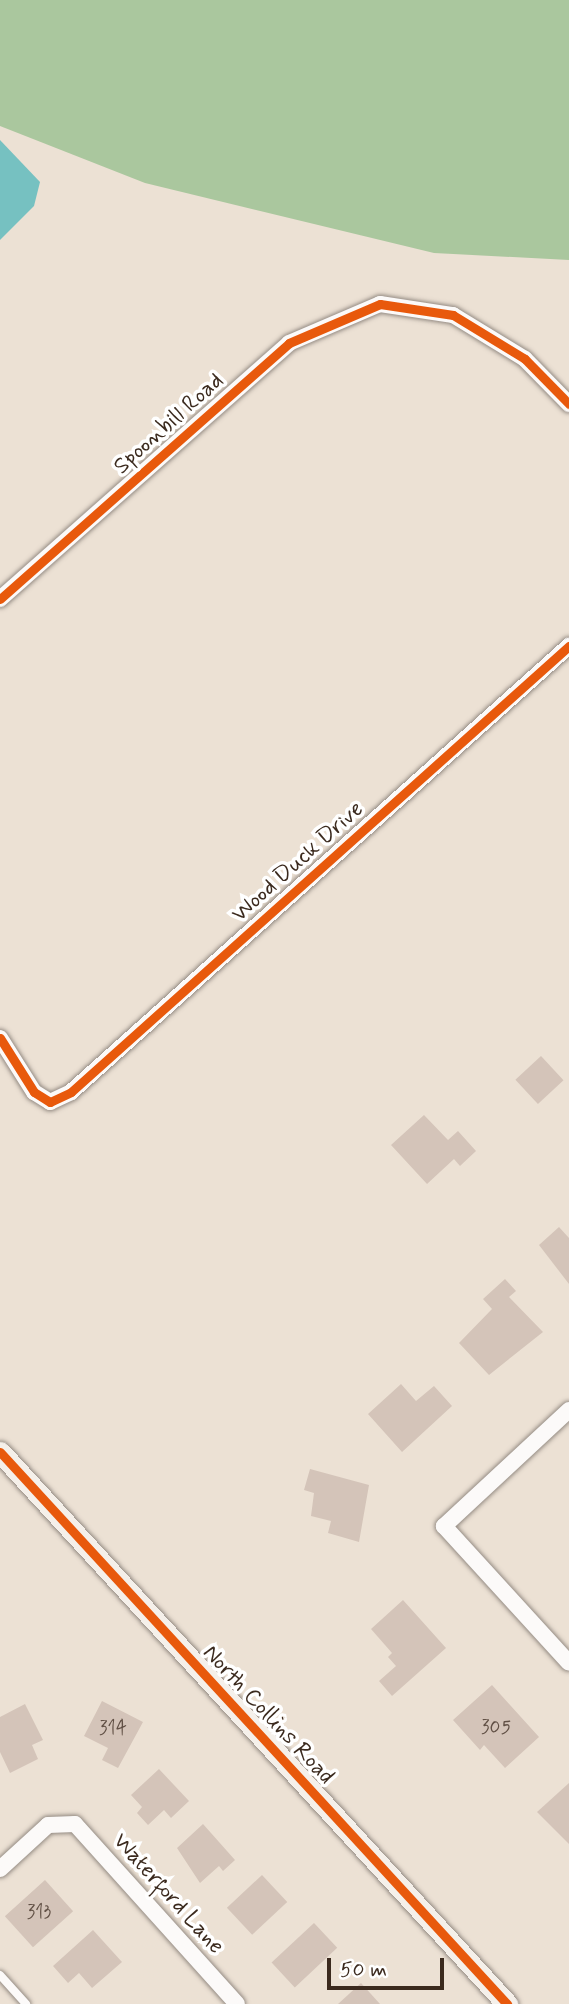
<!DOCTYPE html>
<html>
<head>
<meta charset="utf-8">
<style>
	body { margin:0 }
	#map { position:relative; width:569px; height:2004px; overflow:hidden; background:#ece1d4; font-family:Mynerve,sans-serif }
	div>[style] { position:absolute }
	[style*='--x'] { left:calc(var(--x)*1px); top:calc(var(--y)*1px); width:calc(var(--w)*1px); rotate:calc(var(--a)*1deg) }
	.forest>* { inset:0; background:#aac79e }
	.water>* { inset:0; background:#76c1c1 }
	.building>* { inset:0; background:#d4c4b9; transform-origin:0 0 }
	.roads { filter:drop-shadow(0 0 2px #958c84) drop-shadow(0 0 2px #958c84) }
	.lane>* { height:8px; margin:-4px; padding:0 4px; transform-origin:4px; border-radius:4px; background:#fcfaf9 }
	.street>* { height:16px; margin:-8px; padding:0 8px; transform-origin:8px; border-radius:8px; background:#fcfaf9 }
	.secondary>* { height:21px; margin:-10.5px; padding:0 10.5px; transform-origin:10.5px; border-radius:10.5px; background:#f5f0ea }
	.cycleway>* { height:9px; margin:-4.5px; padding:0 4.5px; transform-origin:4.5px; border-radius:4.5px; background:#e8590c }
	span { translate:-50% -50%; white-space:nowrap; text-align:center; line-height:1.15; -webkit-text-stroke:7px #fff; paint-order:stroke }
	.number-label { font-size:19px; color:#615045 }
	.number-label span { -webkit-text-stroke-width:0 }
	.street-label { font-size:23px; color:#3b2a1e }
	.scale { position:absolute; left:327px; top:1958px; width:117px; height:32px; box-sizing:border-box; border:4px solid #3b2a1e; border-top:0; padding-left:9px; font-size:21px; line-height:24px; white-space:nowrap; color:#3b2a1e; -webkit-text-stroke:5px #fff; paint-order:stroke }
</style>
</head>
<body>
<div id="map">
	<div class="forest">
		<div style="clip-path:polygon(0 0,569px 0,569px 260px,434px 253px,145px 183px,0 126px)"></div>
	</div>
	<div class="water">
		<div style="clip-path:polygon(0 140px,40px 182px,34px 206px,0 240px)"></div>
	</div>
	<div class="building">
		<div style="left:541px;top:1056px;width:33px;height:35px;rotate:47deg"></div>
		<div style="clip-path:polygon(424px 1115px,448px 1140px,458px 1131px,476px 1151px,460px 1166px,454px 1159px,427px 1184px,391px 1145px)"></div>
		<div style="clip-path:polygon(559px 1227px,569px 1238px,569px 1284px,539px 1245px)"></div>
		<div style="clip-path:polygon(505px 1279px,516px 1291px,509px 1297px,543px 1332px,489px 1375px,459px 1343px,492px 1309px,483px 1299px)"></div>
		<div style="clip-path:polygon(401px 1384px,416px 1401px,434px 1386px,452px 1406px,402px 1452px,368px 1414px)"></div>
		<div style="clip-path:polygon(310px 1469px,369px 1485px,359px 1542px,328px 1533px,331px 1521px,311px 1516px,314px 1493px,304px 1490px)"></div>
		<div style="clip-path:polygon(403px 1600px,446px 1648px,392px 1696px,379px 1681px,396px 1666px,388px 1657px,392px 1653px,371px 1629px)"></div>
		<div style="clip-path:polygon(492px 1685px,539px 1737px,505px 1768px,484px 1745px,480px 1750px,453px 1720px)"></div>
		<div style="clip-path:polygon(102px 1701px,143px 1722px,118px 1768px,102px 1760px,108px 1748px,84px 1736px)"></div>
		<div style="clip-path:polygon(25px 1704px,43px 1740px,32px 1745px,38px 1759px,10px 1773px,0 1752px,0 1717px)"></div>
		<div style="clip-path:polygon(159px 1769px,189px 1801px,171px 1818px,164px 1810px,148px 1825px,137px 1813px,142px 1807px,131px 1795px)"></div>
		<div style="clip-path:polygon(569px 1783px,569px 1844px,537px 1812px)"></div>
		<div style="clip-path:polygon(203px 1824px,235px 1860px,223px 1871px,219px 1866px,200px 1883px,177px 1848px)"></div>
		<div style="left:262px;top:1875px;width:37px;height:48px;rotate:47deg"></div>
		<div style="left:45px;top:1880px;width:42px;height:54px;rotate:48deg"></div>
		<div style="left:314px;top:1923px;width:34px;height:58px;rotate:47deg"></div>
		<div style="clip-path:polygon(93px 1930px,122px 1962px,92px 1988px,79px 1973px,68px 1983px,53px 1966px)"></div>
		<div style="clip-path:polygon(361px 1983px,380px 2004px,338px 2004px)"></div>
	</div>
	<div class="roads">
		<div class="lane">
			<div style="--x:0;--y:1975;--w:39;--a:48"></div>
		</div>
		<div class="street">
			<div style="--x:0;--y:599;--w:386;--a:-41.5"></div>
			<div style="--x:289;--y:343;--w:99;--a:-23.2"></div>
			<div style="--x:380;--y:304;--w:74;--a:8.6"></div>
			<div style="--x:453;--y:315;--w:84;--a:31.4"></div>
			<div style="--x:525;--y:359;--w:63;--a:45.6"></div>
			<div style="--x:0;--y:1038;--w:64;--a:57.8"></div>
			<div style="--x:34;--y:1092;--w:19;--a:32"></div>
			<div style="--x:50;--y:1102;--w:23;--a:-25"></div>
			<div style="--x:71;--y:1092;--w:669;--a:-41.85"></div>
			<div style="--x:569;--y:1410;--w:171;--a:137.1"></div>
			<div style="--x:444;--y:1526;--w:185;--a:47.6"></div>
			<div style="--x:0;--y:1869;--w:65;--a:-42.5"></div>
			<div style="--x:48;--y:1825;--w:27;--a:-2"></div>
			<div style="--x:75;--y:1824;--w:242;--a:48"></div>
		</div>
		<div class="secondary">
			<div style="--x:0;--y:1452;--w:750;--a:47.43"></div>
		</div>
	</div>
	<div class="cycleway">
		<div style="--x:0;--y:599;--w:386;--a:-41.5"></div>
		<div style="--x:289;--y:343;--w:99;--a:-23.2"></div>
		<div style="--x:380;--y:304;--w:74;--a:8.6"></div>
		<div style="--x:453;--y:315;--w:84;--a:31.4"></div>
		<div style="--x:525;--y:359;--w:63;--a:45.6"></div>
		<div style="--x:0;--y:1038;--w:64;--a:57.8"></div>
		<div style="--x:34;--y:1092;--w:19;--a:32"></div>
		<div style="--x:50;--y:1102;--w:23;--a:-25"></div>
		<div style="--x:71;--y:1092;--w:669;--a:-41.85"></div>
		<div style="--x:0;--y:1452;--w:750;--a:47.43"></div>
	</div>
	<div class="number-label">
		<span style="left:496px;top:1728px">305</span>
		<span style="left:113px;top:1729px">314</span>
		<span style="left:39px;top:1913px">313</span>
	</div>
	<div class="street-label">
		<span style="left:169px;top:424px;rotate:-42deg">Spoonbill Road</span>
		<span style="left:298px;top:862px;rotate:-42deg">Wood Duck Drive</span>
		<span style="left:268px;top:1715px;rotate:47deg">North Collins Road</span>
		<span style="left:168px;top:1894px;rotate:48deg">Waterford Lane</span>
	</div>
	<div class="scale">50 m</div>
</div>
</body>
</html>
